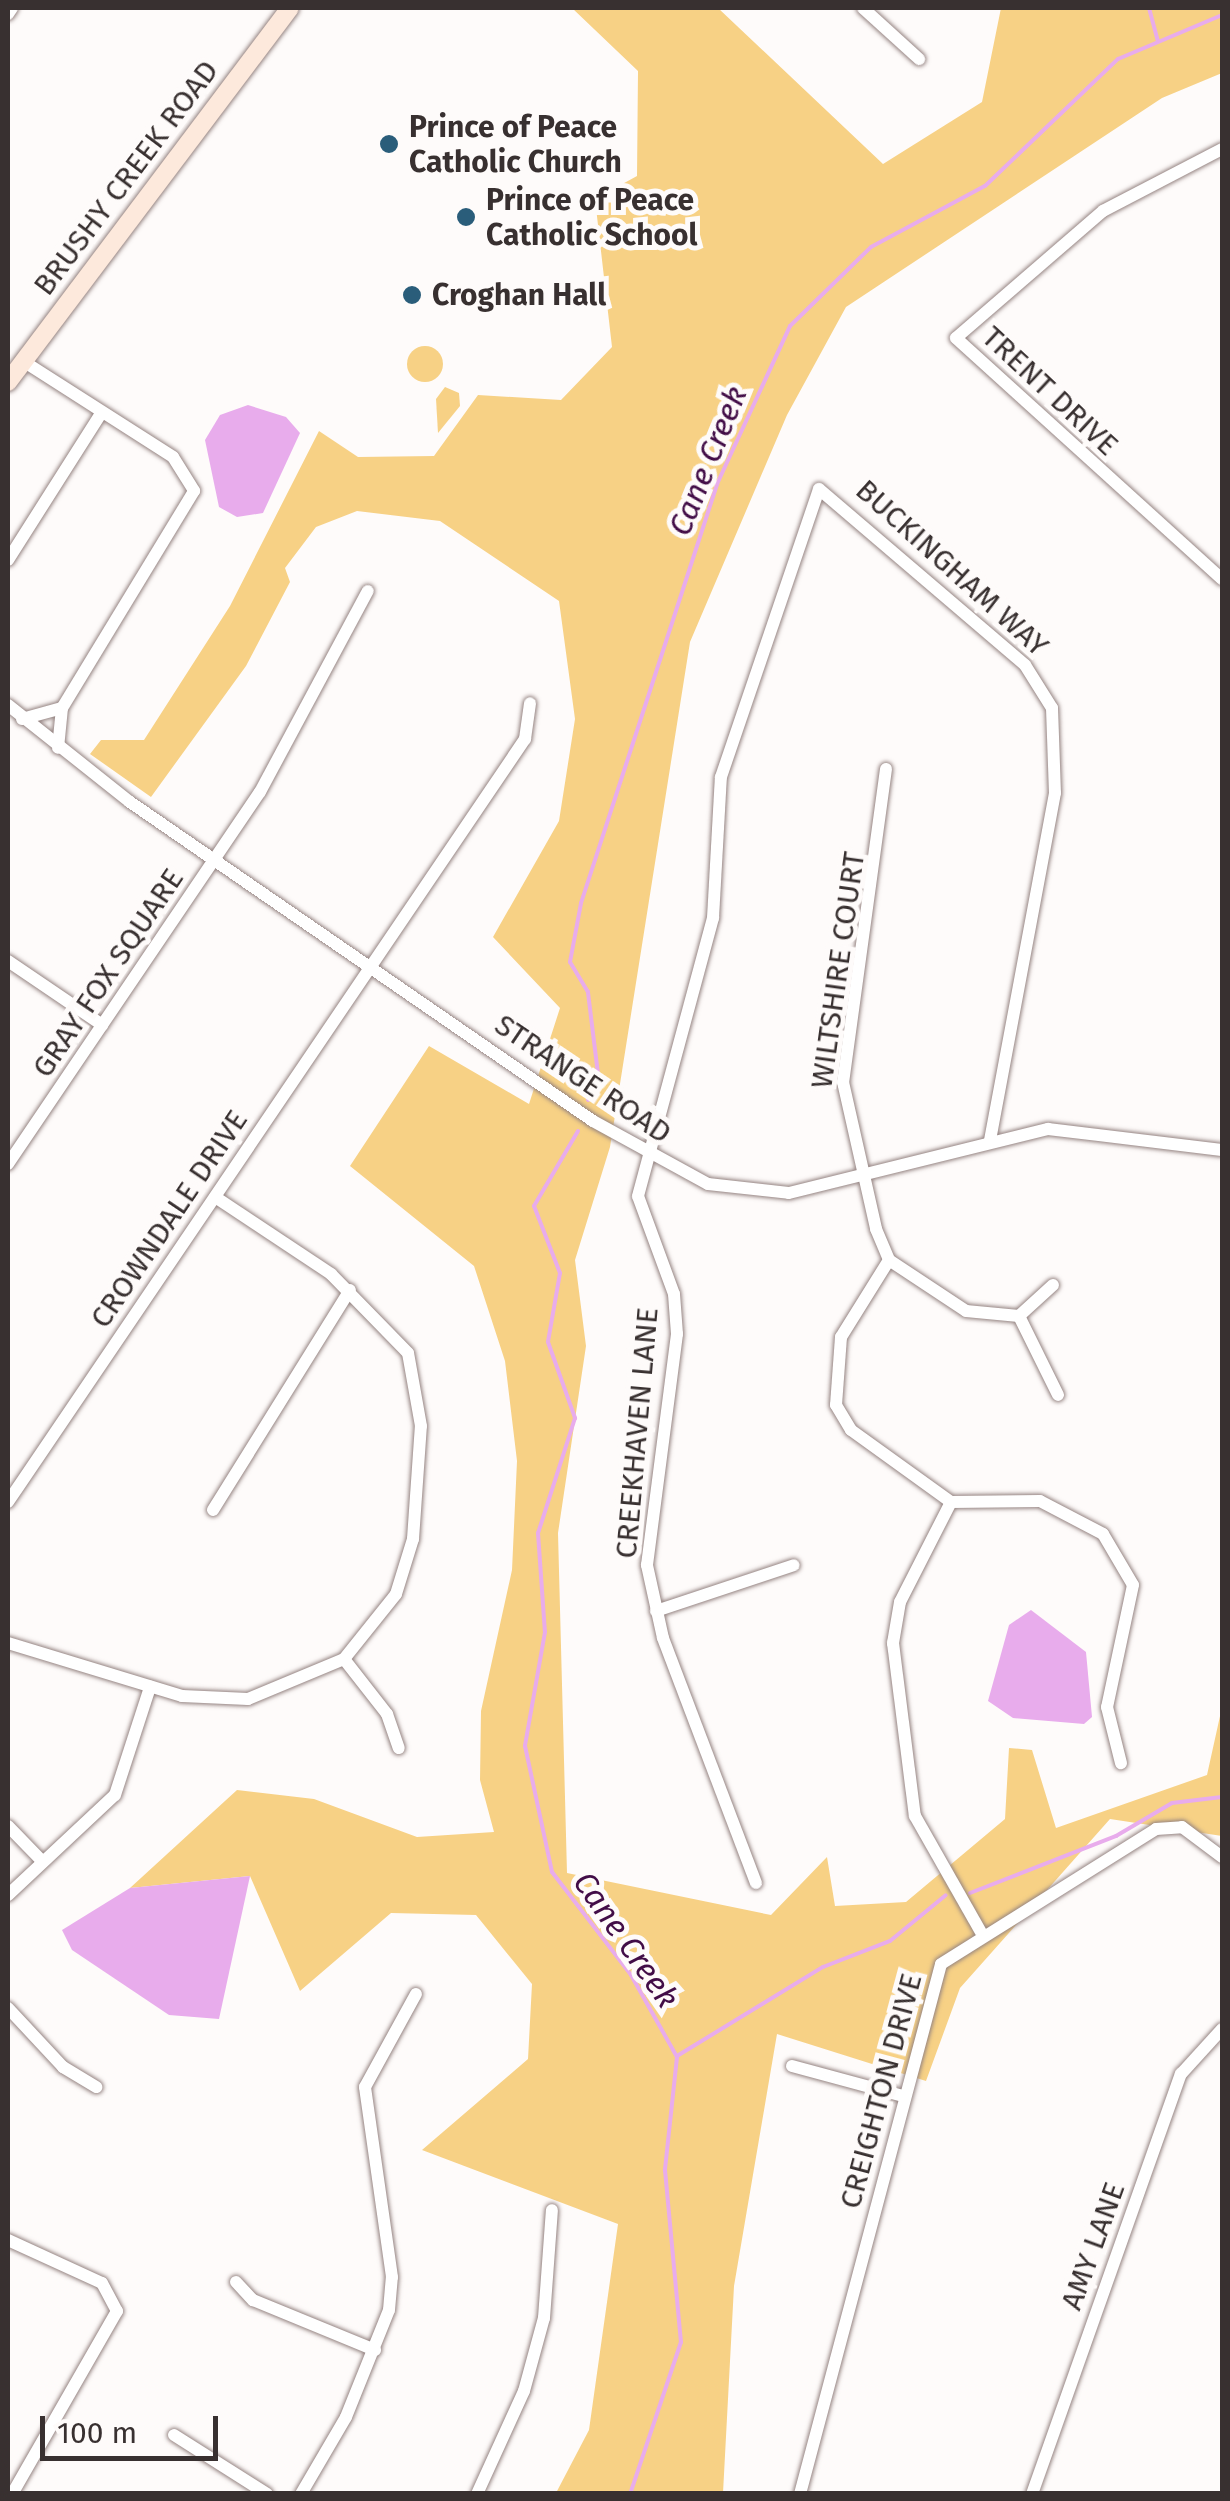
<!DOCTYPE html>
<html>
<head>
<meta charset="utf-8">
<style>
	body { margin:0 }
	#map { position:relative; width:1230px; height:2501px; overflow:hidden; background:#fefbfa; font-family:"Fira Sans",sans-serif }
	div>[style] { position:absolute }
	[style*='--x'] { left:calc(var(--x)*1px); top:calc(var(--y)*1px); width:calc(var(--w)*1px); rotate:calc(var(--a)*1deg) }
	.green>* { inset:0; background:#f7d185 }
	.round { border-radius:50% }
	.water>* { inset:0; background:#e8acec }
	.stream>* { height:4px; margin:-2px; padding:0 2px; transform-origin:2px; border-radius:2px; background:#e8acec }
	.roads { filter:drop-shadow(0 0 2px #958482) drop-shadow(0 0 2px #958482) }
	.street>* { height:12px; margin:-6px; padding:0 6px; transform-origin:6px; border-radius:6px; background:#fff }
	.secondary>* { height:18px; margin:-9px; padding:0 9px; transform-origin:9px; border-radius:9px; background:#fde9dc }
	.dots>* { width:28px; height:28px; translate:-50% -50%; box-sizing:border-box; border:5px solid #fefbfa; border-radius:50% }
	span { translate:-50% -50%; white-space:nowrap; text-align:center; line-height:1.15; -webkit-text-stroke:10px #fefbfa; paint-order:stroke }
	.poi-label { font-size:30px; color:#383030; font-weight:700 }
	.left { translate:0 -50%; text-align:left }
	.street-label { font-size:30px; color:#383030 }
	.water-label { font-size:32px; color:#420d47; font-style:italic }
	.frame { position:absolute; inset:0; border:10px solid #383030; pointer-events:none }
	.scale { position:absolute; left:40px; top:2416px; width:178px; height:45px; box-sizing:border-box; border:5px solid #383030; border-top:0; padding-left:12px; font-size:30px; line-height:35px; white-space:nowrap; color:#383030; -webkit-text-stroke:8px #fefbfa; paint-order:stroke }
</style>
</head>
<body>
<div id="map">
	<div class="green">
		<div style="clip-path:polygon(572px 8px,718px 8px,883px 164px,982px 102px,1001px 8px,1222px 8px,1222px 73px,1162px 98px,846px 307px,787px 415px,690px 642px,610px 1147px,575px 1260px,586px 1346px,558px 1533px,567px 1873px,771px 1915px,827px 1857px,835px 1906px,906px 1902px,1005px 1819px,1009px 1748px,1032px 1750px,1056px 1828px,1207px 1775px,1222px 1707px,1222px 1836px,1110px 1819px,960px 1988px,926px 2081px,777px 2034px,734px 2286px,723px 2493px,556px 2493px,589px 2430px,618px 2224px,422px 2150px,528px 2059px,532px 1984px,476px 1915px,391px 1913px,300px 1991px,250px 1876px,130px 1888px,237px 1790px,314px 1799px,417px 1837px,494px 1832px,480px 1780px,481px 1711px,512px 1570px,517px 1461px,505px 1361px,474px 1266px,350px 1166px,429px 1046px,529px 1104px,560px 1008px,493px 937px,559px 821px,575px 719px,559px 601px,440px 521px,357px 511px,316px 527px,285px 568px,290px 582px,246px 666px,151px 797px,90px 754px,101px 740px,144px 740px,230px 606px,319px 431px,358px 457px,434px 456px,478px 395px,561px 400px,612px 347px,595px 199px,637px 176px,638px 71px)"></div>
		<div class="round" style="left:407px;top:346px;width:36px;height:36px"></div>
		<div style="clip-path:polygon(445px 387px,459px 393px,460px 406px,438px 433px,436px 399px)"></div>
	</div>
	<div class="water">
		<div style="clip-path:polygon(248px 405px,286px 417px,300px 433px,263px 513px,237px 517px,219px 507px,205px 440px,220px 415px)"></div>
		<div style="clip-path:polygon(1031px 1610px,1086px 1652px,1092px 1717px,1084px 1724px,1013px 1718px,988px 1701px,1009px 1625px)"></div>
		<div style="clip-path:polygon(250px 1876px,219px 2019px,169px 2015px,72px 1950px,62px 1930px,130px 1888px)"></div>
	</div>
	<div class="stream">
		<div style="--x:1149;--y:8;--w:34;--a:75"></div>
		<div style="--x:588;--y:1100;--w:28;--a:-69"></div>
		<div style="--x:598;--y:1074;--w:83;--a:-97"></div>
		<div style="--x:588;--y:992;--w:35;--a:-121"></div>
		<div style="--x:570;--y:962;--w:60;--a:-79.4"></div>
		<div style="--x:581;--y:903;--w:441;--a:-72"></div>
		<div style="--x:717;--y:484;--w:174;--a:-65.2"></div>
		<div style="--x:790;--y:326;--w:113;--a:-44.3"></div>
		<div style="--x:871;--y:247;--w:129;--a:-28.2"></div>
		<div style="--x:985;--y:186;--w:184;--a:-43.7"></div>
		<div style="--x:1118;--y:59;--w:113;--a:-22.9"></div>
		<div style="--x:578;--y:1131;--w:87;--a:120.4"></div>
		<div style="--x:534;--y:1206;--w:72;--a:68.8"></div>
		<div style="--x:560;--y:1273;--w:70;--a:99.9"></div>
		<div style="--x:548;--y:1342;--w:81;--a:70.4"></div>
		<div style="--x:575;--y:1418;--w:121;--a:107.8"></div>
		<div style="--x:538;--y:1533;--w:99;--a:86"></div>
		<div style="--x:545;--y:1632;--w:116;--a:100"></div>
		<div style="--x:525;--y:1746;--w:129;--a:77.9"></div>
		<div style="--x:552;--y:1872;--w:130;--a:52.5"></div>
		<div style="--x:631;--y:1975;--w:94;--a:60.7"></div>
		<div style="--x:677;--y:2057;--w:114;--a:96.1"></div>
		<div style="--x:665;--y:2170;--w:173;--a:84.7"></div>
		<div style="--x:681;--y:2342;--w:160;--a:108.5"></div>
		<div style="--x:970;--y:1893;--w:157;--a:-21.3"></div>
		<div style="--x:1116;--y:1836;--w:65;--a:-30.5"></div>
		<div style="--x:1172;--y:1803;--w:50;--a:-6.8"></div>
		<div style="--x:677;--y:2056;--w:171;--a:-31.4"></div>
		<div style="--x:823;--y:1967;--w:72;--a:-21.2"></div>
		<div style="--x:890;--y:1941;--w:72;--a:-39.4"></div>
	</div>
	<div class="roads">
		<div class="street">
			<div style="--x:863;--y:8;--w:76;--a:42.3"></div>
			<div style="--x:8;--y:14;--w:7;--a:-56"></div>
			<div style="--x:1222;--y:149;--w:134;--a:152.5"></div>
			<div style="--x:1103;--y:211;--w:194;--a:139.2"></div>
			<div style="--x:956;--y:338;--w:359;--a:42.2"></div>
			<div style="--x:23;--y:361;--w:178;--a:32.6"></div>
			<div style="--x:173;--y:457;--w:40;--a:58"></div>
			<div style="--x:194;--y:491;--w:254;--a:121.3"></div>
			<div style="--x:62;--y:708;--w:40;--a:95.7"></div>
			<div style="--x:8;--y:560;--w:175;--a:-57.6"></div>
			<div style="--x:8;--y:705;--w:156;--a:38.5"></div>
			<div style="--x:130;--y:802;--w:562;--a:34.57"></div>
			<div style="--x:593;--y:1121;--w:131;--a:28.7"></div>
			<div style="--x:708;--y:1184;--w:81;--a:6.3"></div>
			<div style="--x:789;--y:1193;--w:267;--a:-13.9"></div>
			<div style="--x:1048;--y:1129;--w:175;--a:6.9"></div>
			<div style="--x:22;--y:719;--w:41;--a:-15.4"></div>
			<div style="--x:886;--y:769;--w:316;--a:97.8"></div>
			<div style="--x:843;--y:1082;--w:151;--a:77.3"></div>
			<div style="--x:876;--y:1229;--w:34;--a:67"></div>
			<div style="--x:889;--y:1260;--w:92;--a:33.5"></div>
			<div style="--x:966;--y:1311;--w:53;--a:5.4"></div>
			<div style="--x:1019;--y:1316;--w:46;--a:-42.4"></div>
			<div style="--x:8;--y:961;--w:114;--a:34.2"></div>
			<div style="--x:8;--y:1164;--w:449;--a:-55.9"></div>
			<div style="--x:260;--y:792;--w:228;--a:-61.8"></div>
			<div style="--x:889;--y:1260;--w:91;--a:121.9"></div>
			<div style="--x:841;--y:1337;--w:68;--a:94.2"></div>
			<div style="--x:836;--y:1405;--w:29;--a:59"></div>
			<div style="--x:851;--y:1430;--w:123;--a:35.8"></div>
			<div style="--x:951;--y:1502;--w:89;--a:-0.6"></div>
			<div style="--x:1040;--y:1501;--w:71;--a:27.6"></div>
			<div style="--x:1103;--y:1534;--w:59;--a:59.5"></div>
			<div style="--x:1133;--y:1585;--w:125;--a:102"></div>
			<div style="--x:1107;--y:1707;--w:58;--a:76"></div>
			<div style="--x:1019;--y:1316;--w:88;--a:63.7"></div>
			<div style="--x:8;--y:1502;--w:922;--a:-55.88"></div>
			<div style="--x:525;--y:739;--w:36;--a:-82"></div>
			<div style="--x:951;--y:1502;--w:112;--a:117"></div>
			<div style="--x:900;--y:1602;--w:42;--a:99.7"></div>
			<div style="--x:893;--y:1643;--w:174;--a:82.8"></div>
			<div style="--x:915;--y:1816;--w:133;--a:60.4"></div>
			<div style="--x:213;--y:1510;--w:259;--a:-58.1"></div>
			<div style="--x:656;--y:1611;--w:145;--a:-18.4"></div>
			<div style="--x:8;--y:1643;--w:182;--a:16.9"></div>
			<div style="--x:182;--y:1696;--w:66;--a:2.6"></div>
			<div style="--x:248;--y:1699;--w:104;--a:-22.6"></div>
			<div style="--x:344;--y:1659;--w:83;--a:-51.3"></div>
			<div style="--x:396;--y:1594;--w:58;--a:-72.8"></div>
			<div style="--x:413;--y:1539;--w:113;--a:-86"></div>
			<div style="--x:421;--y:1426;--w:74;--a:-100.1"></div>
			<div style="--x:408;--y:1353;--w:110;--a:-134.3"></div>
			<div style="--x:331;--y:1274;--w:139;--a:-146.4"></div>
			<div style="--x:344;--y:1659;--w:70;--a:52"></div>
			<div style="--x:387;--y:1714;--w:36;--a:71"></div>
			<div style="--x:8;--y:1826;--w:50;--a:45.8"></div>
			<div style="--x:756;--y:1883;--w:262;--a:-110.8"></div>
			<div style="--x:663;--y:1638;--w:75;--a:-102.4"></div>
			<div style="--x:647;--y:1565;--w:233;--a:-82.6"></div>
			<div style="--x:677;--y:1334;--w:40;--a:-94.3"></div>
			<div style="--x:674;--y:1294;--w:104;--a:-110.2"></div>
			<div style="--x:638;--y:1196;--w:288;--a:-74.9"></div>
			<div style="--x:713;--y:918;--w:141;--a:-86.8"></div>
			<div style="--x:721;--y:777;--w:304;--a:-71.2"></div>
			<div style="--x:819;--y:489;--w:271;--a:40.5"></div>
			<div style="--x:1025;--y:665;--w:51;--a:57.9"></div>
			<div style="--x:1052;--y:708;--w:85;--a:88"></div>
			<div style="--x:1055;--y:793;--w:353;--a:100.6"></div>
			<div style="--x:8;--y:1895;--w:146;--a:-43.1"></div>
			<div style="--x:115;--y:1795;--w:114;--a:-72"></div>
			<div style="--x:8;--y:2008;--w:81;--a:47"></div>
			<div style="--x:63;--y:2067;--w:39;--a:31"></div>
			<div style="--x:792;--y:2066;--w:115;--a:15.1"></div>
			<div style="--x:8;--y:2240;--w:103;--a:24.6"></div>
			<div style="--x:102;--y:2283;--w:32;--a:62"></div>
			<div style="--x:117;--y:2311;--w:211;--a:119.8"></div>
			<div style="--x:236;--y:2282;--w:25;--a:47"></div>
			<div style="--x:253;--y:2300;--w:132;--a:22.3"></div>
			<div style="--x:174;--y:2435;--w:110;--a:32.4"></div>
			<div style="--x:301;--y:2494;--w:89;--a:-59.7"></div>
			<div style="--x:346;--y:2417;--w:115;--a:-68.1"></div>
			<div style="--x:389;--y:2310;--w:33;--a:-85"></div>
			<div style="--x:392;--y:2277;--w:192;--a:-98.1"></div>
			<div style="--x:365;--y:2087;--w:106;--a:-61.3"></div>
			<div style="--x:477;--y:2494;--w:113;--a:-65.5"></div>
			<div style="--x:524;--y:2391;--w:76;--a:-74.7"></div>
			<div style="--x:544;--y:2318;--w:108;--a:-85.8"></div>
			<div style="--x:800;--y:2494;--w:548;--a:-75.1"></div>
			<div style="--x:941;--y:1964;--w:254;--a:-32.1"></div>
			<div style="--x:1156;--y:1829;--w:26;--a:-4"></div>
			<div style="--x:1182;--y:1827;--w:50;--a:36.9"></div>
			<div style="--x:1032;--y:2494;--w:446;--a:-70.5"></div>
			<div style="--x:1181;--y:2074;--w:61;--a:-47.7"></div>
		</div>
		<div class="secondary">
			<div style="--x:8;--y:382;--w:468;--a:-53"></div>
		</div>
	</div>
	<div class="dots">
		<div style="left:389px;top:144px;background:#2a5d7a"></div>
		<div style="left:466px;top:217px;background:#2a5d7a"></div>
		<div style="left:412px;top:295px;background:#2a5d7a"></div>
	</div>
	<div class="poi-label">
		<span class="left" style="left:409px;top:144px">Prince of Peace<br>Catholic Church</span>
		<span class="left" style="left:486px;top:217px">Prince of Peace<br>Catholic School</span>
		<span class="left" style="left:432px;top:295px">Croghan Hall</span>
	</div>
	<div class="street-label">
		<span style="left:126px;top:178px;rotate:-53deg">BRUSHY CREEK ROAD</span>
		<span style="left:1050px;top:391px;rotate:43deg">TRENT DRIVE</span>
		<span style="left:952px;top:568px;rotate:42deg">BUCKINGHAM WAY</span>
		<span style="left:838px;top:970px;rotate:-82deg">WILTSHIRE COURT</span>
		<span style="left:108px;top:973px;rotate:-56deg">GRAY FOX SQUARE</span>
		<span style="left:583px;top:1079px;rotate:34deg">STRANGE ROAD</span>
		<span style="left:169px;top:1219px;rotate:-56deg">CROWNDALE DRIVE</span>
		<span style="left:637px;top:1433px;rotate:-85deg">CREEKHAVEN LANE</span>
		<span style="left:881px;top:2091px;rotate:-75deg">CREIGHTON DRIVE</span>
		<span style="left:1093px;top:2246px;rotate:-70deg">AMY LANE</span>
	</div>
	<div class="water-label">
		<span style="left:708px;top:461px;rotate:-68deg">Cane Creek</span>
		<span style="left:626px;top:1940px;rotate:55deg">Cane Creek</span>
	</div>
	<div class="frame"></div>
	<div class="scale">100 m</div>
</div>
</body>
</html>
